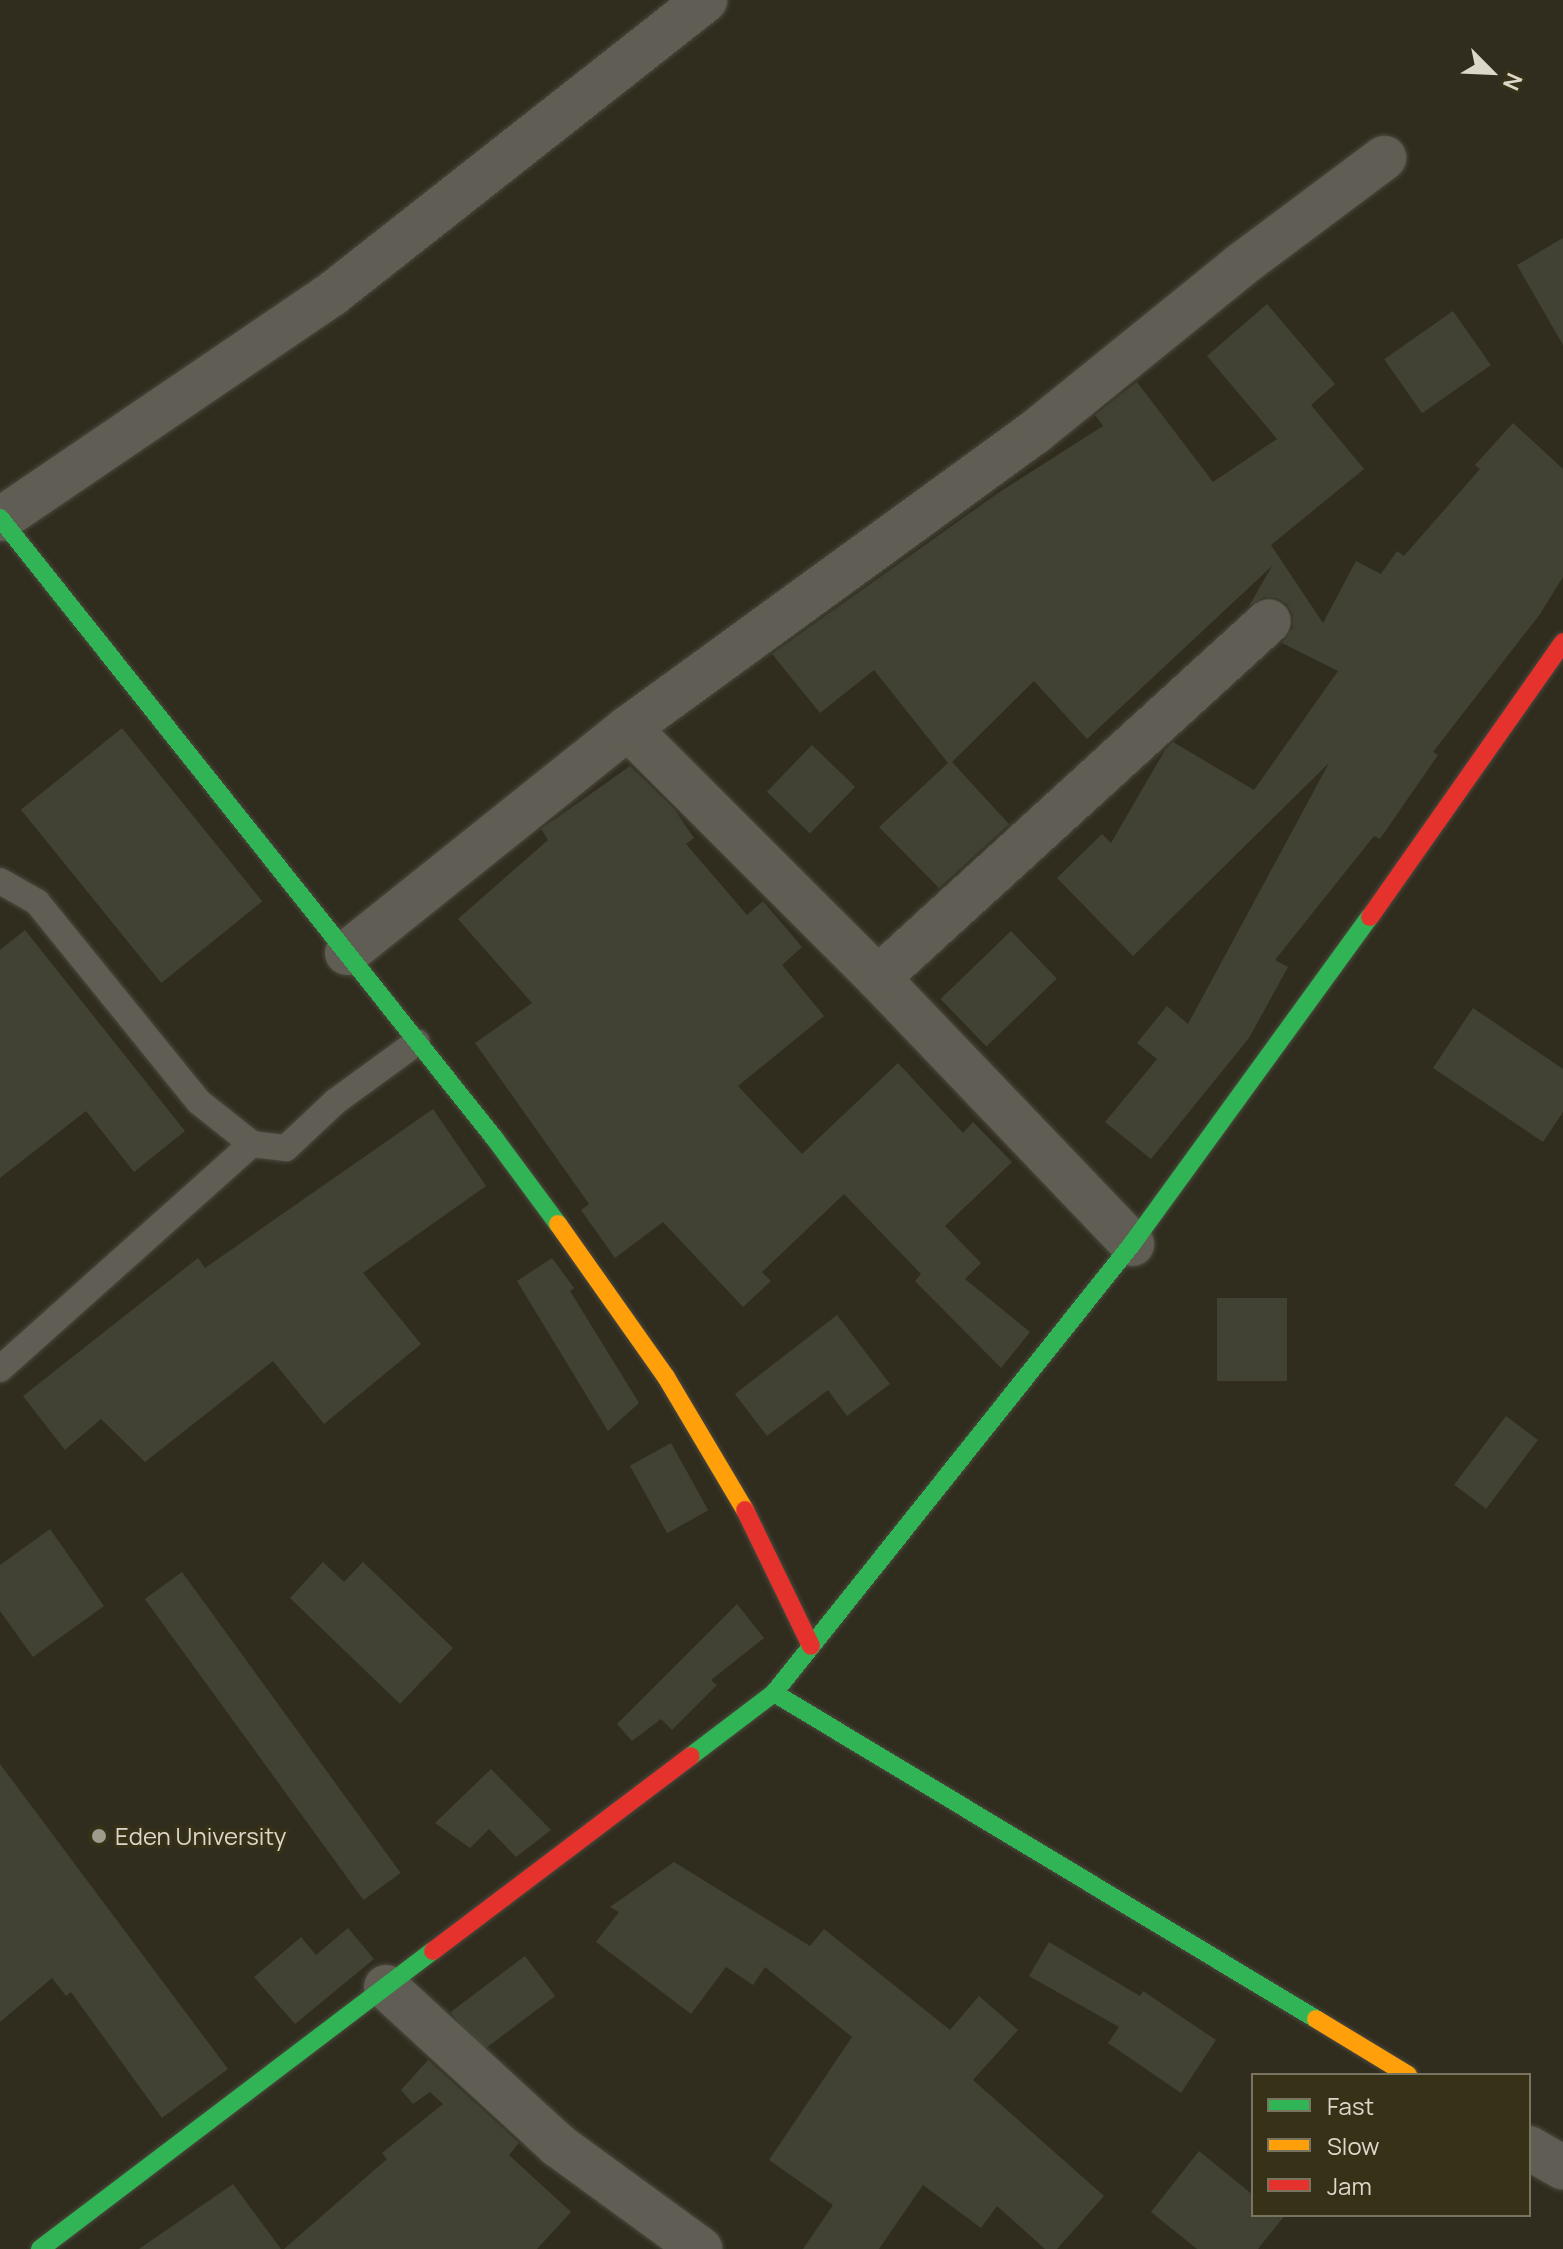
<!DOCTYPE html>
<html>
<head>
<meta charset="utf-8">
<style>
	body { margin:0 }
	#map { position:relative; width:1563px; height:2249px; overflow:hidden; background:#302d1f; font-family:Manrope,sans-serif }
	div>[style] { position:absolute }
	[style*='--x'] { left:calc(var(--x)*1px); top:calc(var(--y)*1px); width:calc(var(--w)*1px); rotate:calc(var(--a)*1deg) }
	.building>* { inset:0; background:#414234; transform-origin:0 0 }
	.roads { filter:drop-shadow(0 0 2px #4a483c) drop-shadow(0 0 2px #4a483c) }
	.lane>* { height:26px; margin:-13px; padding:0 13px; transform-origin:13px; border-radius:13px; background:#605e54 }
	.street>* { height:44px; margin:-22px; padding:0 22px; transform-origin:22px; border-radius:22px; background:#605e54 }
	.fast>* { height:18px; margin:-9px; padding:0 9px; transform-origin:9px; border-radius:9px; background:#30b455 }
	.slow>* { height:18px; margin:-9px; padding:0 9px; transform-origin:9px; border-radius:9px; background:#ff9f0a }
	.jam>* { height:18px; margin:-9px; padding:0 9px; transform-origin:9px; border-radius:9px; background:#e5322d }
	.dots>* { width:22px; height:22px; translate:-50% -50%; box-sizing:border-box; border:4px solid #373118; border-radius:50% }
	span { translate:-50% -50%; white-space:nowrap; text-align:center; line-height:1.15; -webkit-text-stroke:6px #373118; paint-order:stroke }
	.poi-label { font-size:24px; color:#dbd8c9 }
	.left { translate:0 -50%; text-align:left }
	.legend { position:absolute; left:1251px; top:2073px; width:280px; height:144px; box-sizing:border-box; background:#373118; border:2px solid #79745f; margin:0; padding:10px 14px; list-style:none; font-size:24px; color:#dbd8c9 }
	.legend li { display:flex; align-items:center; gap:16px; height:40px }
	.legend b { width:40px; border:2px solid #79745f }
	.north { position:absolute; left:1451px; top:32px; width:80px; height:80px; -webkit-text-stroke:6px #373118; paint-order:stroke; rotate:114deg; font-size:22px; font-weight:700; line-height:32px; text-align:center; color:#dbd8c9 }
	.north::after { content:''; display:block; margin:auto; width:28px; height:36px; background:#dbd8c9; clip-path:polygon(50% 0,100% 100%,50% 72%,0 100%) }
</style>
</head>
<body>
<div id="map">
	<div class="building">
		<div style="clip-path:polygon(1563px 238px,1563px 345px,1517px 265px)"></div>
		<div style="clip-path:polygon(1267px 304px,1335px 384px,1311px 405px,1364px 469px,1271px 545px,1323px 623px,1356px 561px,1381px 574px,1397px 551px,1404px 556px,1480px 469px,1475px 465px,1513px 423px,1563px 469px,1563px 577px,1540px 614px,1433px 752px,1438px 755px,1380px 839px,1374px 836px,1275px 960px,1288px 967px,1249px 1038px,1151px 1159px,1105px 1122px,1157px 1059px,1137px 1043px,1167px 1006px,1188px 1024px,1329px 763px,1133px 956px,1057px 878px,1102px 834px,1111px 843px,1165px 750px,1173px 742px,1254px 790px,1338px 671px,1282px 643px,1293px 628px,1293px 615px,1287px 604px,1277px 598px,1264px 597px,1249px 606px,1272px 566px,1087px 739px,1034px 681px,952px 762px,1009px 824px,939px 888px,879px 827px,948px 763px,874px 670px,820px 713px,772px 654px,998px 493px,1103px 426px,1095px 415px,1137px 382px,1213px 482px,1277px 439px,1207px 356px)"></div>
		<div style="left:1453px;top:311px;width:66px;height:84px;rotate:55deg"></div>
		<div style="left:122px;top:728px;width:223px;height:130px;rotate:51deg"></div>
		<div style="left:812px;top:745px;width:60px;height:65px;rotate:44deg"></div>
		<div style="clip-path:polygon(630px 766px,675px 810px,694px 838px,686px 844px,747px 915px,763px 901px,802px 947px,782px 965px,824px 1016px,738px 1086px,802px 1154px,898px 1063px,963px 1133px,973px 1122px,1012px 1162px,945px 1226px,981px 1263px,965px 1279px,1030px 1332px,1001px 1368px,915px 1281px,921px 1274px,844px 1194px,762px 1272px,771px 1281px,743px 1307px,663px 1222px,615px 1258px,581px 1210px,589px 1204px,475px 1043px,532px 1003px,458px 919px,548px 840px,541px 829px)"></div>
		<div style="clip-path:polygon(25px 930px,185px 1131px,134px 1172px,86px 1111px,0 1178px,0 950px)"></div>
		<div style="left:1011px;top:931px;width:66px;height:98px;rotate:46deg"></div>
		<div style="clip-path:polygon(1473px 1008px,1563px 1069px,1563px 1112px,1543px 1142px,1433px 1068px)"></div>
		<div style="clip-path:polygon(433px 1109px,486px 1186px,363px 1273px,421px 1344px,324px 1424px,273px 1361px,145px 1462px,101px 1419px,65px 1450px,23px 1396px,198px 1258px,205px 1268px)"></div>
		<div style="clip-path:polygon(552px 1258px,574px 1288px,570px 1291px,639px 1403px,608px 1431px,517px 1281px)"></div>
		<div style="left:1217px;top:1298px;width:70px;height:83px"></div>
		<div style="clip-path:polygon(837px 1315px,890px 1384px,847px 1416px,828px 1390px,767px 1436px,735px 1394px)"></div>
		<div style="left:1506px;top:1416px;width:40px;height:86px;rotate:37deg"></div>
		<div style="left:671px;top:1443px;width:77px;height:47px;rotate:61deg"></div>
		<div style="clip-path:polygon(50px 1529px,104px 1606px,33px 1657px,0 1611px,0 1565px)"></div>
		<div style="clip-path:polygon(323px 1562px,344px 1582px,363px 1562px,453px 1648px,400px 1704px,290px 1598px)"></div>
		<div style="left:182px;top:1572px;width:372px;height:46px;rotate:54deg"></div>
		<div style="clip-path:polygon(737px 1604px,764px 1638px,711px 1680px,717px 1685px,672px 1730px,661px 1719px,632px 1741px,617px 1724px)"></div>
		<div style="clip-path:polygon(0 1764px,228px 2069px,162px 2118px,71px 1992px,66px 1996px,52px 1978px,0 2022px)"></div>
		<div style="clip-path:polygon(491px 1769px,551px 1830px,516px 1857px,489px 1829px,470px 1848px,435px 1823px)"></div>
		<div style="clip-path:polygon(674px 1862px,810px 1946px,824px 1929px,950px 2030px,979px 1996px,1018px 2030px,973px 2080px,1104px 2196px,1057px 2249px,1045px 2249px,997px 2206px,981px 2228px,923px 2185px,879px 2249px,803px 2249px,833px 2205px,769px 2160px,852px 2037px,765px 1967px,753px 1985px,726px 1967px,691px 2014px,596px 1942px,619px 1912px,610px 1907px)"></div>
		<div style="clip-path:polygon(348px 1928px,374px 1959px,295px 2024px,254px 1977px,301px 1937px,316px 1955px)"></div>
		<div style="clip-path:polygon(1049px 1942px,1140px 1996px,1143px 1991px,1216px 2040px,1181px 2093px,1108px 2043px,1119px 2027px,1029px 1976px)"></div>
		<div style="left:525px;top:1956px;width:50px;height:93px;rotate:53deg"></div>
		<div style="clip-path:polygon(428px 2060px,519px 2143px,509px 2155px,571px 2212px,537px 2249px,284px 2249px,387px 2159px,382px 2153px,443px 2104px,430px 2092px,413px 2104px,401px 2090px)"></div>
		<div style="clip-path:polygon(1199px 2151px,1253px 2195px,1253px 2215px,1285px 2215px,1258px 2249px,1197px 2249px,1151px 2212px)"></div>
		<div style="clip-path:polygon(233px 2184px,281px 2249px,139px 2249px)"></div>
	</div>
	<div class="roads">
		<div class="lane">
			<div style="--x:0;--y:881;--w:43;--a:29.6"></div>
			<div style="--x:37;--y:902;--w:257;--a:51"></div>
			<div style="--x:199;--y:1102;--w:68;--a:38.4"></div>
			<div style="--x:252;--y:1144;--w:34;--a:7"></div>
			<div style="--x:286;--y:1148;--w:69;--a:-43.2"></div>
			<div style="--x:336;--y:1101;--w:100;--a:-36.1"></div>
			<div style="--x:0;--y:1369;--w:338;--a:-41.8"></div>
		</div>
		<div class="street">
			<div style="--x:1;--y:519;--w:400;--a:-34.2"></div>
			<div style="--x:332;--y:294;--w:475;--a:-38.2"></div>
			<div style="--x:628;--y:728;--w:354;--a:45"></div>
			<div style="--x:878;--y:978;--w:368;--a:46.3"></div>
			<div style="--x:347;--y:953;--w:360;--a:-38.7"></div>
			<div style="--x:628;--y:728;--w:503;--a:-36.03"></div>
			<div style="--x:1035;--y:432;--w:265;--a:-39"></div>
			<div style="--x:1241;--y:265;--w:179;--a:-36.8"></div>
			<div style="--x:878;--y:978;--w:529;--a:-42.4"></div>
			<div style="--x:386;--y:1987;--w:235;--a:42.6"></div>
			<div style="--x:559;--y:2146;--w:175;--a:36.1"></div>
			<div style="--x:1529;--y:2148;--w:39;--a:30"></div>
		</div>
		<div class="fast">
			<div style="--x:0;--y:518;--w:794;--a:51.44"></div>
			<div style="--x:495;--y:1139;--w:106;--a:53.5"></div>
			<div style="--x:774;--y:1693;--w:632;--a:31.03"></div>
			<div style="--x:691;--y:1756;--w:104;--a:-37.2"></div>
			<div style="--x:774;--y:1693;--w:574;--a:-51.43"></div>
			<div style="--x:1132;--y:1244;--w:404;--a:-54"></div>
			<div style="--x:40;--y:2249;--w:493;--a:-37.2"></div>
		</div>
		<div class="slow">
			<div style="--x:558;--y:1224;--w:187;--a:54.8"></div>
			<div style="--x:666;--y:1377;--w:155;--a:59.3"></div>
			<div style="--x:1316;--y:2019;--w:108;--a:31.3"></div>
		</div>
		<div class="jam">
			<div style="--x:1370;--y:917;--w:336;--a:-54.9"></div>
			<div style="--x:745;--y:1510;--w:151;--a:64.1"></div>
			<div style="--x:433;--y:1951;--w:323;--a:-37.1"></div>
		</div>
	</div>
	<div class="dots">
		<div style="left:99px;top:1836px;background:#9f9c8e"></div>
	</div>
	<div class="poi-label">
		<span class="left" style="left:115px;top:1836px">Eden University</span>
	</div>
	<ul class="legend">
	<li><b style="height:10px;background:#30b455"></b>Fast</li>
	<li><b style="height:10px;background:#ff9f0a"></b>Slow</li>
	<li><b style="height:10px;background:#e5322d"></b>Jam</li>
	</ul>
	<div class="north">N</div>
</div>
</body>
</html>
